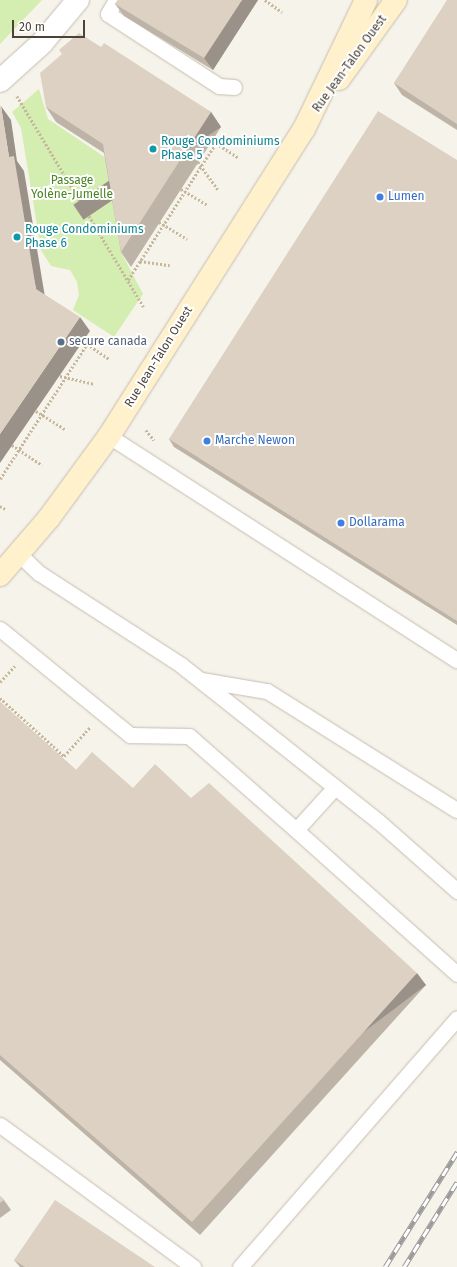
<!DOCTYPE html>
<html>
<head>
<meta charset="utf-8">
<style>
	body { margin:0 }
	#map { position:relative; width:457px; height:1267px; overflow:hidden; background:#f6f3eb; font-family:"Fira Sans",sans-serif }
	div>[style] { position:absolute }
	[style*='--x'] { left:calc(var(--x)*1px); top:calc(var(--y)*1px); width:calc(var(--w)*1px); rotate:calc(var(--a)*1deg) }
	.green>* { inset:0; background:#d4edb1 }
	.path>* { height:2.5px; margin-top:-1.25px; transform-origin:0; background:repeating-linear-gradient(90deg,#c6b69c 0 2px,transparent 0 4px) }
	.roads { filter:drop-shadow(0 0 1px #c6bdaf) drop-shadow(0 0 1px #c6bdaf) }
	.service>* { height:15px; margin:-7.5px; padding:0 7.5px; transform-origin:7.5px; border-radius:7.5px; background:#fff }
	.minor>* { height:22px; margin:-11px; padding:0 11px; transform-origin:11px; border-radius:11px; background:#fff }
	.secondary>* { height:22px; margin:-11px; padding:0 11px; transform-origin:11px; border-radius:11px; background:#fff1cc }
	.rail>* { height:4.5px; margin-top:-2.25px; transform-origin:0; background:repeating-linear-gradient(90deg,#fff 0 9px,#9a9a9a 0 18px); box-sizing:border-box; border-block:1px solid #9a9a9a }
	.wall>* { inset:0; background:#bdb4a7 }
	.shaded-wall>* { inset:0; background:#9a9288; transform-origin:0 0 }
	.building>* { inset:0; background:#dcd1c2 }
	.dots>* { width:11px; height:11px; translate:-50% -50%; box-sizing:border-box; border:2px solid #fff; border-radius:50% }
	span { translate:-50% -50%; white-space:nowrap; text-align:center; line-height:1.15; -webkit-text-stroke:4px #fff; paint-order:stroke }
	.street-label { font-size:12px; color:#4c4338 }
	.culture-label { font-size:12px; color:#0d838f }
	.left { translate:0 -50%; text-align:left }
	.park-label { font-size:12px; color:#4b8424 }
	.shop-label { font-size:12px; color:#366cbe }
	.service-label { font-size:12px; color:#4e5e75 }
	.scale { position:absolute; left:12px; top:20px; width:73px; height:18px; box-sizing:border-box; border:2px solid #4c4338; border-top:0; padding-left:5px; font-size:12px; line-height:14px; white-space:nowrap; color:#4c4338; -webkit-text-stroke:3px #fff; paint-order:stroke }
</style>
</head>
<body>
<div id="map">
	<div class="green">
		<div style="clip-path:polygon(0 0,42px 0,0 44px)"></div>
		<div style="clip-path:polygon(39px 89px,48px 119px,109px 160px,122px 254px,143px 294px,114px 337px,73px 310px,79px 295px,77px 282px,70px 270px,51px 266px,41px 250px,21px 128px,12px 112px)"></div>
	</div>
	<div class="path">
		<div style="--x:265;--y:0;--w:21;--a:35"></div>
		<div style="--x:17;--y:96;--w:246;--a:59"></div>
		<div style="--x:198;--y:162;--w:34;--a:54"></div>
		<div style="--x:181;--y:189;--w:31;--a:31"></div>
		<div style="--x:159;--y:222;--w:33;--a:31"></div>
		<div style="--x:140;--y:261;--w:30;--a:8"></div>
		<div style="--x:128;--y:280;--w:163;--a:-57.3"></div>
		<div style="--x:216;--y:143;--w:27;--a:33"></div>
		<div style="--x:60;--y:376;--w:35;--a:13"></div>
		<div style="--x:36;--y:411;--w:34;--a:32"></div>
		<div style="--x:146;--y:430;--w:13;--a:51"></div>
		<div style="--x:12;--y:445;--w:36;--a:34"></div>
		<div style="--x:0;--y:479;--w:161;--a:-57.2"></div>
		<div style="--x:87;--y:344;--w:27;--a:34"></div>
		<div style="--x:0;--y:506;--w:6;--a:31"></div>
		<div style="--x:0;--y:682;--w:22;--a:-47"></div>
		<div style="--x:0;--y:698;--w:86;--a:42.2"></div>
		<div style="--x:64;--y:756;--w:39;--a:-48"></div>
	</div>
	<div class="roads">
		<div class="service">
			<div style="--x:116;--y:0;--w:16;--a:120"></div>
			<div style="--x:108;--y:14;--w:132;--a:33"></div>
			<div style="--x:219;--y:86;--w:15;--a:4"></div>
			<div style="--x:109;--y:436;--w:414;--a:32.8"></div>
			<div style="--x:19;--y:554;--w:28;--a:44"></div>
			<div style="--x:39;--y:573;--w:169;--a:32.9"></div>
			<div style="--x:181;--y:665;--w:251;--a:38.4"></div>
			<div style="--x:378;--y:821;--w:106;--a:41.5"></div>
			<div style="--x:0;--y:629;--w:168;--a:39.2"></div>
			<div style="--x:130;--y:735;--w:59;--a:1"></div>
			<div style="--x:189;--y:736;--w:142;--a:41.3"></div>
			<div style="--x:201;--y:680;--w:67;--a:9.5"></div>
			<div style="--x:267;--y:691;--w:224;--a:32.1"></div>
			<div style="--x:335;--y:787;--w:58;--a:132.2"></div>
			<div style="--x:296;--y:830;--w:216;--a:41.8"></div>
			<div style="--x:0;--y:1125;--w:240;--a:36.3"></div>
			<div style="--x:240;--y:1267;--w:330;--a:-48.9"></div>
		</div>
		<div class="minor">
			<div style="--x:0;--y:81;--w:57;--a:-42.1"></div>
			<div style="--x:42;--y:43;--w:56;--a:-50.1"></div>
		</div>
		<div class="secondary">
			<div style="--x:339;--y:79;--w:97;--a:-54.2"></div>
			<div style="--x:0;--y:575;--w:75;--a:-49.3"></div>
			<div style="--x:49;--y:518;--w:102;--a:-53.8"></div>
			<div style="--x:109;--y:436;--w:364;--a:-57.6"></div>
			<div style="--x:304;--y:129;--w:143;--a:-64.3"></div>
		</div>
	</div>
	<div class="rail">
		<div style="--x:385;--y:1267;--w:136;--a:-57.9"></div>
		<div style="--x:404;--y:1267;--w:100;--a:-58.1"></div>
	</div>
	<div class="wall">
		<div style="clip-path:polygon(118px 0,258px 0,213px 70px,124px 16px,115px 4px)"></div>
		<div style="clip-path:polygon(457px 0,457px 130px,402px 95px,394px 83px)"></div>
		<div style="clip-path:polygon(101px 47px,211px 112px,221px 127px,131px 267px,121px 252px,104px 153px,56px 122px,46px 107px)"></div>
		<div style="clip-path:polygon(457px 160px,457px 625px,174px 447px,169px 439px)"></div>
		<div style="clip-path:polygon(0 702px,76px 770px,133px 788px,191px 798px,426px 985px,200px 1235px,0 1060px)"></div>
		<div style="clip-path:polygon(0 1196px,4px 1200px,11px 1210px,0 1218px)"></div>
		<div style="clip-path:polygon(14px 1260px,155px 1267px,20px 1267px)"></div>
	</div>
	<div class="shaded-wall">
		<div style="clip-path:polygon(242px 0,258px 0,213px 70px,204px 58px)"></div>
		<div style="clip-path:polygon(1px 106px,11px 120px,17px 161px,24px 171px,46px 303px,36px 289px,9px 157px)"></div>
		<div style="left:211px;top:112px;width:18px;height:166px;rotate:56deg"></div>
		<div style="clip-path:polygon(80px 317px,90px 331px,0 463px,0 434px)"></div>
		<div style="left:417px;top:973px;width:15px;height:336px;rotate:53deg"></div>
	</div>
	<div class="building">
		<div style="clip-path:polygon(118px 0,242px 0,204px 58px,115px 4px)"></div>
		<div style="clip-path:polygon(447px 0,457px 0,457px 124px,394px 83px)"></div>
		<div style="clip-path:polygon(79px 33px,101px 47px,104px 43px,211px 112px,121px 252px,103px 144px,46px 107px,40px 73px,62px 54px,59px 50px)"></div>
		<div style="clip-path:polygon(1px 106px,9px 157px,14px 156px,36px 289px,80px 317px,0 434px,0 107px)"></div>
		<div style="clip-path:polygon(378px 111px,457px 160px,457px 621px,169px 439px)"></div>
		<div style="clip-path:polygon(0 702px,76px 770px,92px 752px,133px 788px,155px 764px,191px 798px,209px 783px,417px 973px,192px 1222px,0 1055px)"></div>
		<div style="clip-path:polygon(0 1196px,4px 1200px,0 1203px)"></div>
		<div style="clip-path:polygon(55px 1200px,155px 1267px,25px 1267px,14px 1260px)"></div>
	</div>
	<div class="dots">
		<div style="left:153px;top:149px;background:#0f9aa8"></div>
		<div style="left:380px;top:197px;background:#3f7fe0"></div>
		<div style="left:17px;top:237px;background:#0f9aa8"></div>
		<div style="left:61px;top:342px;background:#5c6f8a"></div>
		<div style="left:207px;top:441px;background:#3f7fe0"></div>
		<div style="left:341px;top:523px;background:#3f7fe0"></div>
	</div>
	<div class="street-label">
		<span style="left:350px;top:64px;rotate:-54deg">Rue Jean-Talon Ouest</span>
		<span style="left:159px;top:357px;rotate:-58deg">Rue Jean-Talon Ouest</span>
	</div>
	<div class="culture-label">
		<span class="left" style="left:161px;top:149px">Rouge Condominiums<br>Phase 5</span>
		<span class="left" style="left:25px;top:237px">Rouge Condominiums<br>Phase 6</span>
	</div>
	<div class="park-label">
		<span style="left:72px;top:188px">Passage<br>Yolène-Jumelle</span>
	</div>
	<div class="shop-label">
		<span class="left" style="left:388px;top:197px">Lumen</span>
		<span class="left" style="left:215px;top:441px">Marche Newon</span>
		<span class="left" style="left:349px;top:523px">Dollarama</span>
	</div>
	<div class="service-label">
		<span class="left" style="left:69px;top:342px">secure canada</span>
	</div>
	<div class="scale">20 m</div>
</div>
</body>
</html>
